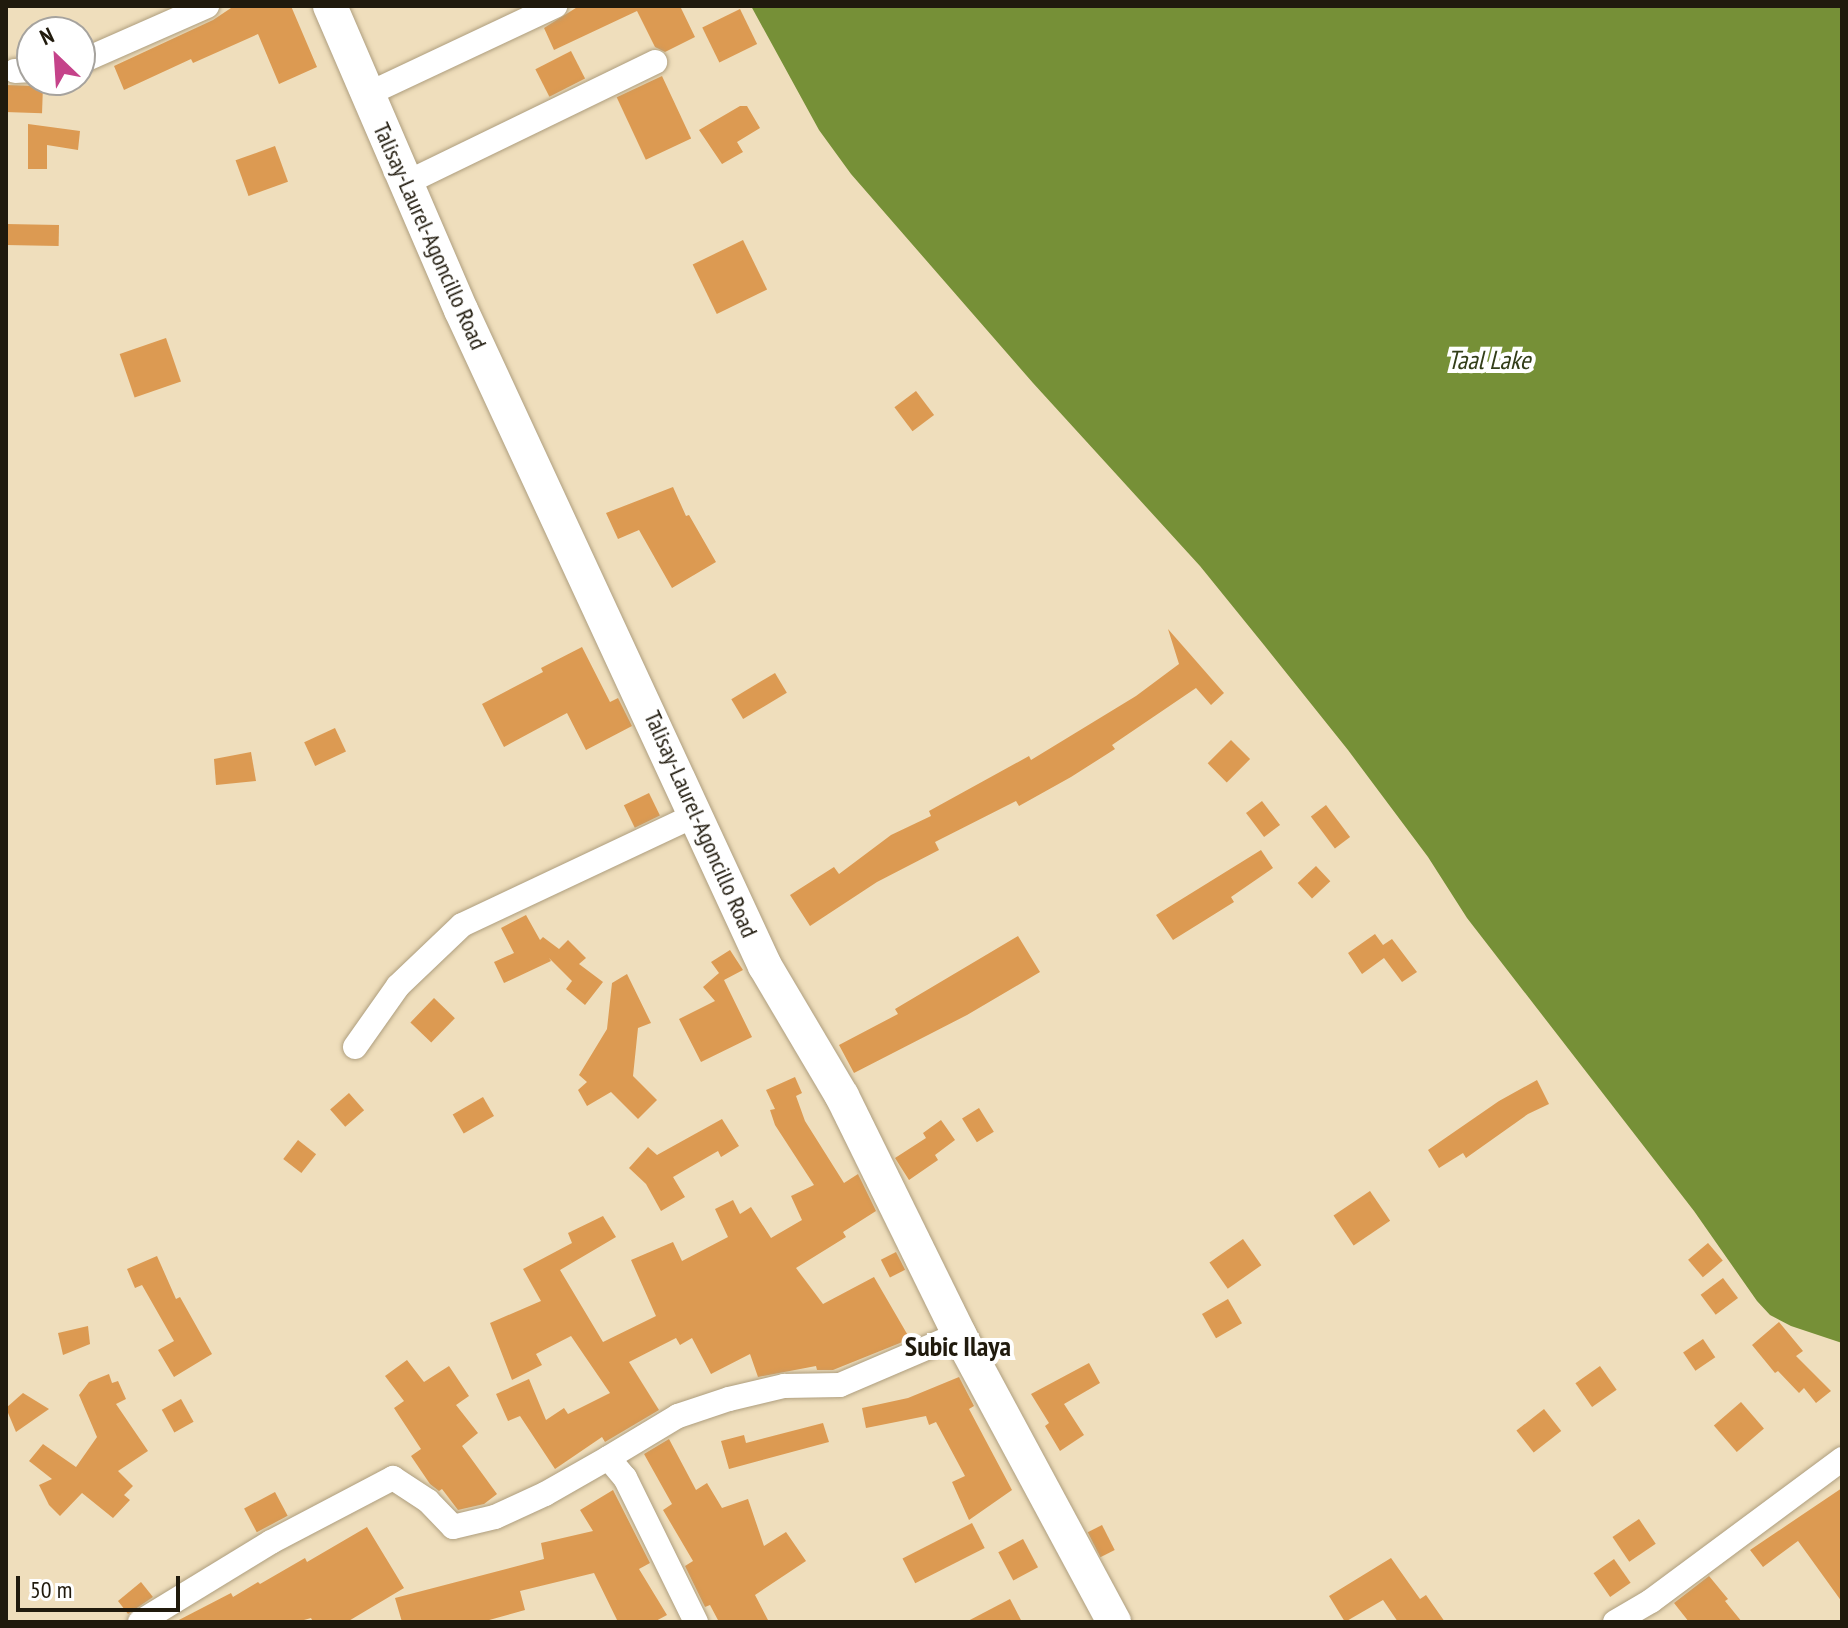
<!DOCTYPE html>
<html>
<head>
<meta charset="utf-8">
<style>
	body { margin:0 }
	#map { position:relative; width:1848px; height:1628px; overflow:hidden; background:#efdebc; font-family:"PT Sans Narrow",sans-serif }
	div>[style] { position:absolute }
	[style*='--x'] { left:calc(var(--x)*1px); top:calc(var(--y)*1px); width:calc(var(--w)*1px); rotate:calc(var(--a)*1deg) }
	.water>* { inset:0; background:#769037 }
	.building>* { inset:0; background:#dc9a52; transform-origin:0 0 }
	.roads { filter:drop-shadow(0 0 2px #ae9e7e) drop-shadow(0 0 2px #ae9e7e) }
	.minor>* { height:24px; margin:-12px; padding:0 12px; transform-origin:12px; border-radius:12px; background:#fff }
	.secondary>* { height:34px; margin:-17px; padding:0 17px; transform-origin:17px; border-radius:17px; background:#fff }
	span { translate:-50% -50%; white-space:nowrap; text-align:center; line-height:1.15; -webkit-text-stroke:8px #fff; paint-order:stroke }
	.street-label { font-size:24px; color:#201a0d }
	.water-label { font-size:26px; color:#323d18; font-style:italic }
	.quarter-label { font-size:28px; color:#201a0d; font-weight:700 }
	.frame { position:absolute; inset:0; border:8px solid #201a0d; pointer-events:none }
	.north { position:absolute; left:16px; top:16px; width:80px; height:80px; box-sizing:border-box; background:#fff; border:2px solid #a6a39e; border-radius:50%; rotate:335deg; font-size:22px; font-weight:700; line-height:32px; text-align:center; color:#201a0d }
	.north::after { content:''; display:block; margin:auto; width:28px; height:36px; background:#c5438a; clip-path:polygon(50% 0,100% 100%,50% 72%,0 100%) }
	.scale { position:absolute; left:16px; top:1576px; width:164px; height:36px; box-sizing:border-box; border:4px solid #201a0d; border-top:0; padding-left:10px; font-size:24px; line-height:28px; white-space:nowrap; color:#201a0d; -webkit-text-stroke:6px #fff; paint-order:stroke }
</style>
</head>
<body>
<div id="map">
	<div class="water">
		<div style="clip-path:polygon(751px 6px,1842px 6px,1842px 1343px,1791px 1326px,1770px 1315px,1757px 1301px,1694px 1211px,1467px 918px,1428px 857px,1348px 750px,1264px 645px,1200px 566px,1033px 383px,851px 174px,819px 130px)"></div>
	</div>
	<div class="building">
		<div style="clip-path:polygon(234px 6px,291px 6px,317px 67px,279px 84px,258px 34px,193px 63px,191px 59px,124px 90px,114px 66px,213px 20px)"></div>
		<div style="clip-path:polygon(579px 6px,680px 6px,695px 37px,665px 52px,655px 47px,637px 11px,554px 50px,544px 28px)"></div>
		<div style="left:740px;top:9px;width:39px;height:42px;rotate:64deg"></div>
		<div style="left:571px;top:51px;width:31px;height:40px;rotate:63deg"></div>
		<div style="left:662px;top:76px;width:69px;height:50px;rotate:65deg"></div>
		<div style="left:6px;top:85px;width:37px;height:27px;rotate:2deg"></div>
		<div style="clip-path:polygon(740px 106px,747px 106px,760px 128px,737px 142px,743px 152px,722px 164px,699px 130px)"></div>
		<div style="clip-path:polygon(28px 124px,80px 131px,78px 150px,47px 145px,47px 169px,28px 169px)"></div>
		<div style="left:275px;top:146px;width:38px;height:42px;rotate:70deg"></div>
		<div style="left:6px;top:224px;width:53px;height:21px;rotate:1deg"></div>
		<div style="left:743px;top:240px;width:55px;height:56px;rotate:64deg"></div>
		<div style="left:166px;top:338px;width:46px;height:49px;rotate:71deg"></div>
		<div style="left:916px;top:391px;width:30px;height:27px;rotate:53deg"></div>
		<div style="clip-path:polygon(673px 487px,686px 516px,689px 515px,716px 562px,672px 588px,639px 530px,618px 539px,606px 513px)"></div>
		<div style="clip-path:polygon(1168px 629px,1224px 693px,1211px 705px,1196px 688px,1112px 745px,1115px 749px,1071px 777px,1019px 806px,1016px 801px,935px 842px,939px 850px,877px 882px,810px 926px,790px 895px,834px 867px,839px 874px,891px 835px,931px 816px,929px 811px,1029px 756px,1031px 760px,1136px 696px,1179px 664px)"></div>
		<div style="clip-path:polygon(582px 647px,610px 702px,618px 698px,632px 726px,586px 750px,567px 713px,504px 747px,482px 704px,543px 672px,541px 668px)"></div>
		<div style="left:775px;top:673px;width:23px;height:51px;rotate:59deg"></div>
		<div style="left:335px;top:728px;width:26px;height:34px;rotate:65deg"></div>
		<div style="left:1231px;top:740px;width:27px;height:33px;rotate:45deg"></div>
		<div style="clip-path:polygon(251px 752px,256px 781px,216px 785px,214px 759px)"></div>
		<div style="left:649px;top:793px;width:25px;height:28px;rotate:64deg"></div>
		<div style="left:1262px;top:801px;width:30px;height:20px;rotate:53deg"></div>
		<div style="left:1326px;top:805px;width:40px;height:19px;rotate:53deg"></div>
		<div style="clip-path:polygon(1261px 850px,1273px 868px,1231px 897px,1234px 902px,1173px 940px,1156px 915px)"></div>
		<div style="left:1316px;top:866px;width:21px;height:25px;rotate:47deg"></div>
		<div style="clip-path:polygon(526px 915px,540px 940px,543px 937px,559px 949px,568px 940px,586px 958px,579px 964px,603px 982px,585px 1005px,566px 989px,572px 981px,549px 958px,551px 961px,504px 983px,494px 962px,514px 953px,501px 928px)"></div>
		<div style="clip-path:polygon(1375px 934px,1383px 945px,1392px 939px,1417px 972px,1402px 982px,1384px 958px,1362px 974px,1348px 953px)"></div>
		<div style="clip-path:polygon(1018px 936px,1040px 972px,967px 1015px,854px 1073px,839px 1045px,898px 1014px,895px 1009px)"></div>
		<div style="clip-path:polygon(730px 950px,743px 970px,724px 980px,752px 1037px,701px 1062px,679px 1019px,715px 1001px,703px 987px,719px 973px,711px 962px)"></div>
		<div style="clip-path:polygon(627px 974px,651px 1023px,638px 1028px,633px 1076px,657px 1100px,638px 1119px,611px 1092px,587px 1106px,578px 1090px,587px 1082px,579px 1075px,607px 1029px,612px 983px)"></div>
		<div style="left:434px;top:998px;width:29px;height:34px;rotate:44deg"></div>
		<div style="clip-path:polygon(795px 1077px,802px 1093px,796px 1096px,805px 1121px,844px 1183px,858px 1174px,876px 1211px,843px 1232px,846px 1237px,796px 1268px,823px 1304px,874px 1277px,910px 1339px,833px 1370px,817px 1370px,816px 1366px,758px 1377px,750px 1354px,711px 1374px,692px 1338px,680px 1345px,676px 1338px,629px 1362px,659px 1410px,605px 1442px,602px 1437px,555px 1469px,520px 1416px,508px 1421px,496px 1394px,529px 1379px,546px 1420px,564px 1408px,568px 1414px,610px 1393px,571px 1336px,536px 1354px,542px 1365px,512px 1380px,490px 1323px,541px 1301px,523px 1269px,572px 1243px,568px 1233px,603px 1216px,616px 1237px,560px 1270px,603px 1342px,656px 1316px,631px 1260px,673px 1242px,682px 1261px,728px 1237px,715px 1209px,733px 1200px,740px 1214px,751px 1207px,771px 1238px,802px 1220px,791px 1196px,814px 1185px,775px 1125px,770px 1110px,775px 1109px,766px 1090px)"></div>
		<div style="clip-path:polygon(1537px 1080px,1549px 1104px,1528px 1114px,1466px 1158px,1463px 1153px,1439px 1168px,1428px 1150px,1499px 1101px)"></div>
		<div style="left:349px;top:1093px;width:23px;height:25px;rotate:49deg"></div>
		<div style="left:483px;top:1097px;width:22px;height:35px;rotate:60deg"></div>
		<div style="left:979px;top:1108px;width:28px;height:20px;rotate:58deg"></div>
		<div style="clip-path:polygon(722px 1119px,739px 1146px,721px 1157px,718px 1151px,673px 1177px,685px 1197px,661px 1211px,646px 1184px,629px 1168px,648px 1147px,657px 1155px)"></div>
		<div style="clip-path:polygon(941px 1120px,955px 1140px,935px 1155px,938px 1160px,909px 1180px,895px 1158px,926px 1138px,923px 1133px)"></div>
		<div style="left:298px;top:1140px;width:23px;height:24px;rotate:38deg"></div>
		<div style="left:1370px;top:1191px;width:36px;height:44px;rotate:56deg"></div>
		<div style="left:1243px;top:1239px;width:32px;height:41px;rotate:55deg"></div>
		<div style="left:1708px;top:1243px;width:23px;height:26px;rotate:50deg"></div>
		<div style="left:896px;top:1252px;width:20px;height:17px;rotate:63deg"></div>
		<div style="clip-path:polygon(157px 1256px,176px 1299px,180px 1297px,212px 1354px,174px 1377px,158px 1350px,174px 1341px,142px 1285px,135px 1288px,127px 1269px)"></div>
		<div style="left:1723px;top:1278px;width:25px;height:28px;rotate:53deg"></div>
		<div style="left:1228px;top:1299px;width:28px;height:30px;rotate:60deg"></div>
		<div style="clip-path:polygon(1779px 1322px,1803px 1351px,1796px 1356px,1831px 1391px,1816px 1403px,1804px 1388px,1799px 1393px,1778px 1371px,1775px 1373px,1752px 1345px)"></div>
		<div style="clip-path:polygon(88px 1326px,90px 1344px,63px 1355px,58px 1333px)"></div>
		<div style="left:1703px;top:1339px;width:22px;height:24px;rotate:56deg"></div>
		<div style="clip-path:polygon(407px 1360px,424px 1382px,449px 1366px,469px 1396px,456px 1405px,478px 1433px,462px 1446px,497px 1494px,484px 1504px,458px 1510px,442px 1489px,439px 1491px,430px 1484px,411px 1456px,421px 1449px,394px 1408px,404px 1401px,385px 1376px)"></div>
		<div style="clip-path:polygon(1089px 1363px,1100px 1383px,1064px 1404px,1084px 1435px,1060px 1451px,1045px 1426px,1049px 1423px,1031px 1394px)"></div>
		<div style="left:1600px;top:1366px;width:29px;height:30px;rotate:55deg"></div>
		<div style="clip-path:polygon(109px 1374px,112px 1383px,118px 1381px,126px 1399px,116px 1404px,148px 1451px,118px 1471px,133px 1486px,124px 1495px,130px 1500px,113px 1518px,82px 1493px,60px 1516px,49px 1505px,39px 1485px,52px 1479px,29px 1461px,43px 1444px,76px 1467px,97px 1437px,79px 1395px,89px 1382px)"></div>
		<div style="clip-path:polygon(959px 1377px,974px 1406px,969px 1409px,1012px 1490px,969px 1520px,952px 1482px,965px 1476px,936px 1422px,929px 1425px,926px 1416px,866px 1428px,862px 1408px,908px 1398px)"></div>
		<div style="clip-path:polygon(23px 1393px,49px 1409px,16px 1432px,6px 1408px)"></div>
		<div style="left:181px;top:1399px;width:26px;height:22px;rotate:61deg"></div>
		<div style="left:1741px;top:1402px;width:35px;height:36px;rotate:49deg"></div>
		<div style="left:1544px;top:1409px;width:28px;height:35px;rotate:52deg"></div>
		<div style="clip-path:polygon(823px 1423px,829px 1442px,729px 1469px,721px 1441px,744px 1435px,746px 1443px)"></div>
		<div style="clip-path:polygon(669px 1439px,696px 1490px,707px 1483px,722px 1508px,748px 1499px,764px 1546px,786px 1532px,806px 1561px,755px 1595px,769px 1622px,719px 1622px,710px 1605px,705px 1607px,685px 1566px,693px 1561px,663px 1510px,672px 1504px,644px 1454px)"></div>
		<div style="clip-path:polygon(1842px 1488px,1842px 1602px,1798px 1541px,1763px 1567px,1750px 1550px)"></div>
		<div style="clip-path:polygon(613px 1490px,650px 1563px,639px 1569px,667px 1615px,654px 1622px,618px 1622px,594px 1573px,520px 1591px,525px 1610px,482px 1622px,402px 1622px,395px 1598px,544px 1559px,541px 1543px,593px 1531px,580px 1510px)"></div>
		<div style="left:275px;top:1492px;width:27px;height:35px;rotate:62deg"></div>
		<div style="left:1639px;top:1519px;width:30px;height:32px;rotate:56deg"></div>
		<div style="left:972px;top:1523px;width:28px;height:78px;rotate:63deg"></div>
		<div style="left:1102px;top:1525px;width:28px;height:16px;rotate:63deg"></div>
		<div style="clip-path:polygon(367px 1527px,404px 1588px,347px 1622px,313px 1622px,311px 1618px,297px 1622px,175px 1622px,231px 1593px,233px 1597px,258px 1582px,260px 1584px,305px 1558px,307px 1562px)"></div>
		<div style="left:1023px;top:1539px;width:32px;height:28px;rotate:62deg"></div>
		<div style="clip-path:polygon(1391px 1558px,1420px 1599px,1426px 1595px,1445px 1622px,1398px 1622px,1383px 1600px,1345px 1622px,1329px 1596px)"></div>
		<div style="left:1614px;top:1559px;width:29px;height:25px;rotate:55deg"></div>
		<div style="clip-path:polygon(1709px 1576px,1728px 1599px,1725px 1601px,1742px 1622px,1689px 1622px,1674px 1603px)"></div>
		<div style="clip-path:polygon(141px 1582px,153px 1597px,128px 1614px,118px 1601px)"></div>
		<div style="clip-path:polygon(1010px 1599px,1022px 1622px,966px 1622px)"></div>
	</div>
	<div class="roads">
		<div class="minor">
			<div style="--x:80;--y:62;--w:139;--a:-23.8"></div>
			<div style="--x:15;--y:71;--w:17;--a:-3"></div>
			<div style="--x:368;--y:94;--w:207;--a:-25.2"></div>
			<div style="--x:406;--y:183;--w:277;--a:-25.9"></div>
			<div style="--x:355;--y:1047;--w:75;--a:-54.8"></div>
			<div style="--x:398;--y:986;--w:88;--a:-43.6"></div>
			<div style="--x:462;--y:925;--w:259;--a:-25.2"></div>
			<div style="--x:140;--y:1622;--w:153;--a:-31.4"></div>
			<div style="--x:271;--y:1542;--w:138;--a:-27.7"></div>
			<div style="--x:393;--y:1478;--w:42;--a:33.3"></div>
			<div style="--x:428;--y:1501;--w:36;--a:46"></div>
			<div style="--x:453;--y:1527;--w:43;--a:-13.4"></div>
			<div style="--x:495;--y:1517;--w:55;--a:-24.7"></div>
			<div style="--x:545;--y:1494;--w:73;--a:-29.7"></div>
			<div style="--x:696;--y:1622;--w:161;--a:-116.2"></div>
			<div style="--x:625;--y:1478;--w:26;--a:-130"></div>
			<div style="--x:608;--y:1458;--w:82;--a:-31"></div>
			<div style="--x:678;--y:1416;--w:54;--a:-18.4"></div>
			<div style="--x:729;--y:1399;--w:57;--a:-13.3"></div>
			<div style="--x:784;--y:1386;--w:56;--a:-1"></div>
			<div style="--x:840;--y:1385;--w:129;--a:-23.2"></div>
			<div style="--x:1615;--y:1622;--w:42;--a:-30.3"></div>
			<div style="--x:1651;--y:1601;--w:238;--a:-36.6"></div>
		</div>
		<div class="secondary">
			<div style="--x:330;--y:6;--w:331;--a:66.7"></div>
			<div style="--x:461;--y:310;--w:723;--a:65.14"></div>
			<div style="--x:765;--y:966;--w:151;--a:59.4"></div>
			<div style="--x:842;--y:1096;--w:265;--a:63.8"></div>
			<div style="--x:959;--y:1334;--w:327;--a:61.7"></div>
		</div>
	</div>
	<div class="street-label">
		<span style="left:430px;top:236px;rotate:66deg">Talisay-Laurel-Agoncillo Road</span>
		<span style="left:701px;top:824px;rotate:66deg">Talisay-Laurel-Agoncillo Road</span>
	</div>
	<div class="water-label">
		<span style="left:1489px;top:360px">Taal Lake</span>
	</div>
	<div class="quarter-label">
		<span style="left:958px;top:1346px">Subic Ilaya</span>
	</div>
	<div class="frame"></div>
	<div class="north">N</div>
	<div class="scale">50 m</div>
</div>
</body>
</html>
